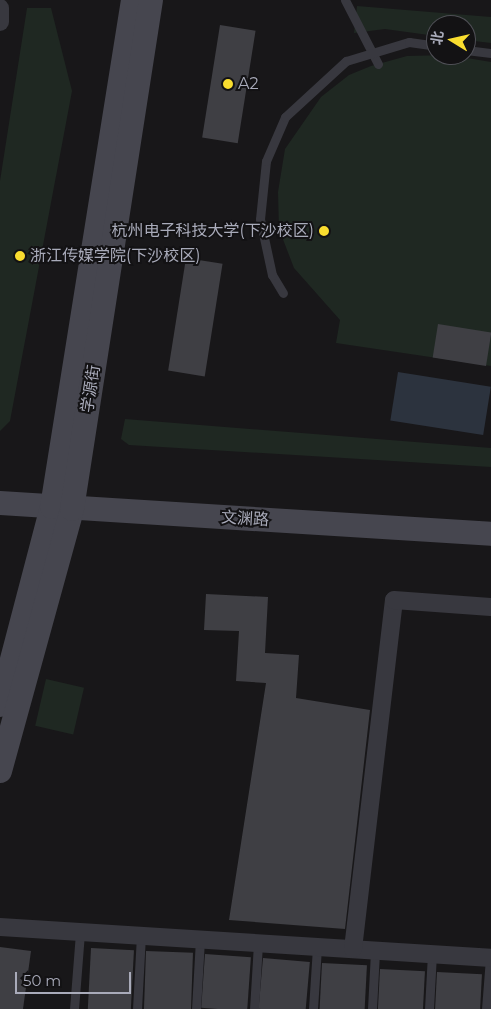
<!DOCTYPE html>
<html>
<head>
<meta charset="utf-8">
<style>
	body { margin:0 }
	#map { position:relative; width:491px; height:1009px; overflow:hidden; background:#181719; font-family:Montserrat,"Noto Sans SC",sans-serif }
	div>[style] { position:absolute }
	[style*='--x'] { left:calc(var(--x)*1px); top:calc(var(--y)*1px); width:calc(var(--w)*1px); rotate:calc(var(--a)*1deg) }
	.green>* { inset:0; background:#1f2822; transform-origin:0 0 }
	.water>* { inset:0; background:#2c333e; transform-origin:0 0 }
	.building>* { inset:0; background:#3f3f44; transform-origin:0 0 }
	.service>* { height:9px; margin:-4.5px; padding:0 4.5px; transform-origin:4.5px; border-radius:4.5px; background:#38383f }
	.minor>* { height:18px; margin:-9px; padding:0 9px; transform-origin:9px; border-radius:9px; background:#38383f }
	.secondary>* { height:24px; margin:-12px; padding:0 12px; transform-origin:12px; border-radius:12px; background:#46464f }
	.dots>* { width:14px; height:14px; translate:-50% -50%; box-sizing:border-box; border:2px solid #131214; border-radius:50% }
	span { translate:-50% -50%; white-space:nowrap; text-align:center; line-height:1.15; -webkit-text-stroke:4px #131214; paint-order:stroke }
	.poi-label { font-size:16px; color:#a9abba }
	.left { translate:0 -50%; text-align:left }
	.right { translate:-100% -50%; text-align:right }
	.street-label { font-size:16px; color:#a9abba }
	.north { position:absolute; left:426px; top:15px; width:50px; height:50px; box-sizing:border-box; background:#131214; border:1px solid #4f4f56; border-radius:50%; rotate:279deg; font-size:14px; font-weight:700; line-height:20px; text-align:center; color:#a9abba }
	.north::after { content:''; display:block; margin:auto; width:18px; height:22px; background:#f9dd2f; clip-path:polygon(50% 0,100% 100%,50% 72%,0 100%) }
	.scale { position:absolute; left:15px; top:972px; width:116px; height:22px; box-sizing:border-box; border:2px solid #a9abba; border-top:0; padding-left:6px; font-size:15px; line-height:18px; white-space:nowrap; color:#a9abba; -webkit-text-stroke:4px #131214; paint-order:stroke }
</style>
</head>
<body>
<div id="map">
	<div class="green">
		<div style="clip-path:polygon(357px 6px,491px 17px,491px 43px,466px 40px,466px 25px,436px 25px,436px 36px,385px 29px,354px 33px)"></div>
		<div style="clip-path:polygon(27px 8px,51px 8px,72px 91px,10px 421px,0 431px,0 181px)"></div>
		<div style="clip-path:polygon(449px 55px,491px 62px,491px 366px,336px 343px,340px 320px,294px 268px,279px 229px,278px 192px,285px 149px,321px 97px,349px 75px,371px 66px,407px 56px)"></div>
		<div style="clip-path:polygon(125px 419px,491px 448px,491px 467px,129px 445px,121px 439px)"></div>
		<div style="left:46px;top:679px;width:39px;height:48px;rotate:13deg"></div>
	</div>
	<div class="water">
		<div style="left:398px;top:372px;width:94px;height:49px;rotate:9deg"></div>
	</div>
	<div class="building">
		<div style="left:220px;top:25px;width:36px;height:114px;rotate:9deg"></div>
		<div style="left:186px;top:258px;width:37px;height:114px;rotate:9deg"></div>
		<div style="left:438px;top:324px;width:54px;height:34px;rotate:9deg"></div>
		<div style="clip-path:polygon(206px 594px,268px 597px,265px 653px,299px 655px,296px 698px,370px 710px,345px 929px,229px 920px,266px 683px,236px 681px,239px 631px,204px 630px)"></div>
		<div style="clip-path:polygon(0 947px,31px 951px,23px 1009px,0 1009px)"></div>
		<div style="left:91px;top:948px;width:43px;height:61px;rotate:3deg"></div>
		<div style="left:146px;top:951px;width:47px;height:58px;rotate:2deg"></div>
		<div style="left:205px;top:954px;width:46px;height:54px;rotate:4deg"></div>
		<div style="left:263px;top:958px;width:47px;height:51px;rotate:5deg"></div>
		<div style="left:322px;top:963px;width:45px;height:46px;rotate:3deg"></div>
		<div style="left:380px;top:969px;width:45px;height:40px;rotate:3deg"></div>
		<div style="left:437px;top:972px;width:45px;height:37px;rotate:3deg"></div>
	</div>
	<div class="service">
		<div style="--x:345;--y:0;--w:72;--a:62.7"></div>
		<div style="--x:466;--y:50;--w:25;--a:7"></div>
		<div style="--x:283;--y:293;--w:21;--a:-121"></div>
		<div style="--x:272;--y:275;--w:57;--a:-102.1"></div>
		<div style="--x:260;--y:219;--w:58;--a:-84.1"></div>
		<div style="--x:266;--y:161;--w:48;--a:-66.6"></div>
		<div style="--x:285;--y:117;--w:83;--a:-42.6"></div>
		<div style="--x:346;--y:61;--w:66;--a:-16.8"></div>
		<div style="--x:409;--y:42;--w:27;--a:8"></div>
		<div style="--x:74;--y:1009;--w:77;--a:-85.5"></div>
		<div style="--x:137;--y:1009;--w:73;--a:-86.9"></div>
		<div style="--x:196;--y:1009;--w:69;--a:-86.7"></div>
		<div style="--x:254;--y:1009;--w:66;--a:-86.5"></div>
		<div style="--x:313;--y:1009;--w:62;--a:-86.3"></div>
		<div style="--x:372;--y:1009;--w:58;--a:-87"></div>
		<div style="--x:429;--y:1009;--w:55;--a:-86.9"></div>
		<div style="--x:486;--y:1009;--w:51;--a:-85.5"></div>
	</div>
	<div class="minor">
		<div style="--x:0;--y:8;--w:14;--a:90"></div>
		<div style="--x:0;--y:927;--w:492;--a:3.6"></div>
		<div style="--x:353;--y:949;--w:351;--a:-83.3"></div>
		<div style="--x:394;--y:600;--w:97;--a:4.1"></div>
	</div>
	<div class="secondary">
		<div style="--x:0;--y:503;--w:492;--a:3.6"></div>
		<div style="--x:0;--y:705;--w:205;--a:-75.3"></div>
		<div style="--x:52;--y:507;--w:513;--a:-80.92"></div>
		<div style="--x:0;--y:771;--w:272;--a:-74.6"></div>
		<div style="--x:72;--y:509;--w:515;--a:-81.18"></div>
	</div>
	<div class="dots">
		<div style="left:228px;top:84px;background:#f9dd2f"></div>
		<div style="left:324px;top:231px;background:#f9dd2f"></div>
		<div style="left:20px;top:256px;background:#f9dd2f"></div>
	</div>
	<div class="poi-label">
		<span class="left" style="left:238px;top:84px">A2</span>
		<span class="right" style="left:314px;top:231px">杭州电子科技大学(下沙校区)</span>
		<span class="left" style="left:30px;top:256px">浙江传媒学院(下沙校区)</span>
	</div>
	<div class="street-label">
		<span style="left:91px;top:389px;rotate:-81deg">学源街</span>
		<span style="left:245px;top:519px;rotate:3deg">文渊路</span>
	</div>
	<div class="north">北</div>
	<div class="scale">50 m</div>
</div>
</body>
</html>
